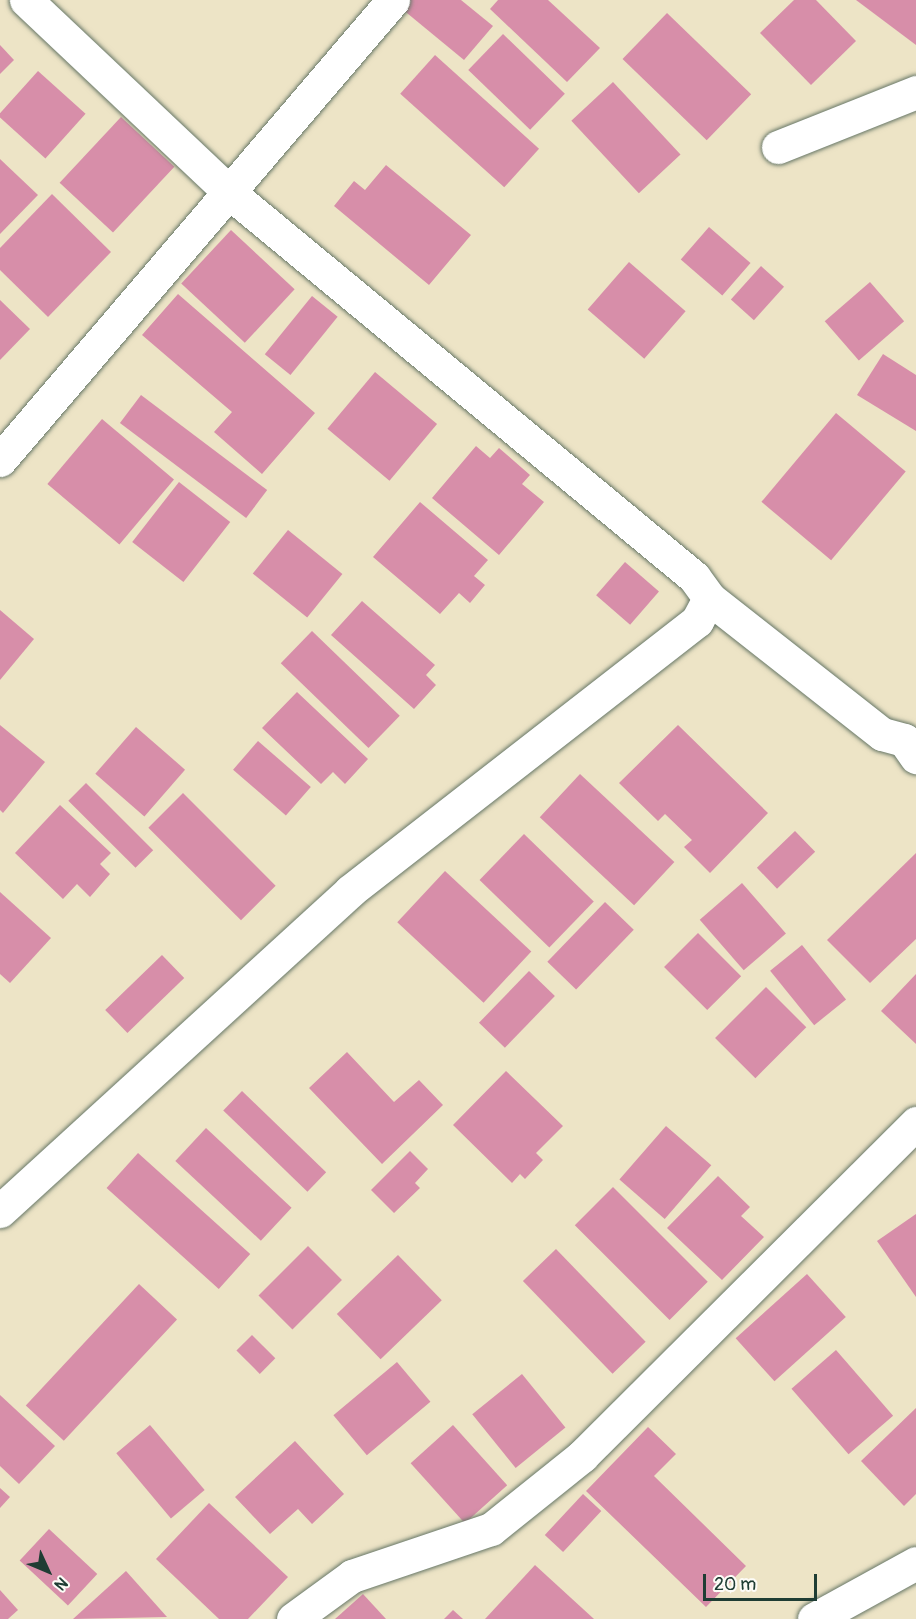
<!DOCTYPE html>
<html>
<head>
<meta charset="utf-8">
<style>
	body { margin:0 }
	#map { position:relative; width:916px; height:1619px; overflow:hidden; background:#ede4c6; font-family:Pangolin,sans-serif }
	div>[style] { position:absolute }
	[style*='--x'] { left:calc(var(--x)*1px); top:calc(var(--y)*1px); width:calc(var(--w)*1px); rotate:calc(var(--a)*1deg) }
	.building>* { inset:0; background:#d78ea9; transform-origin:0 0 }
	.roads { filter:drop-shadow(0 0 2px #677767) drop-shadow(0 0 2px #677767) }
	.minor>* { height:33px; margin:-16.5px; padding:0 16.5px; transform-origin:16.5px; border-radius:16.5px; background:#fff }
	span { translate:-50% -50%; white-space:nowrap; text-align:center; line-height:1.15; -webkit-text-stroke:4.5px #fdfcf7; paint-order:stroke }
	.north { position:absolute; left:18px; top:1541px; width:60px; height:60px; -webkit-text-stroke:4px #fdfcf7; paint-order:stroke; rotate:134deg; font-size:16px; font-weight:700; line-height:24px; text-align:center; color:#1f3d34 }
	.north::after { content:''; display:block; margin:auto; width:21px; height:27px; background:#1f3d34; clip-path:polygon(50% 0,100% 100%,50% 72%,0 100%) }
	.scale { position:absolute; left:703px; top:1574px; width:114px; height:27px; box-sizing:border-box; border:3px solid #1f3d34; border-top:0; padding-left:8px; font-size:18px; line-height:21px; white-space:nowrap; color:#1f3d34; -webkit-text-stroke:4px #fdfcf7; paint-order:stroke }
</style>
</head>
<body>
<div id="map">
	<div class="building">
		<div style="clip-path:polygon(400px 0,461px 0,493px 26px,464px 60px,396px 4px)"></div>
		<div style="clip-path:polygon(498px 0,548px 0,600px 48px,567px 82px,490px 9px)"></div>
		<div style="clip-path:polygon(794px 0,816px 0,856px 41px,811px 85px,760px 33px)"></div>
		<div style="clip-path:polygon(856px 0,916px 0,916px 45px)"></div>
		<div style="left:667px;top:13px;width:117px;height:64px;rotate:44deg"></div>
		<div style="left:503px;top:34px;width:86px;height:50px;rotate:44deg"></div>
		<div style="clip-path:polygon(0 45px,14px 60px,0 74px)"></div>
		<div style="left:435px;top:55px;width:140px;height:52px;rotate:42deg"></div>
		<div style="left:38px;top:71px;width:64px;height:60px;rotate:42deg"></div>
		<div style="left:613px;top:82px;width:99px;height:57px;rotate:47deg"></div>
		<div style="left:121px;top:117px;width:73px;height:90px;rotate:43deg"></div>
		<div style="clip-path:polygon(0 159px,38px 195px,0 234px)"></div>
		<div style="clip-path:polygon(386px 165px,471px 235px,429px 285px,334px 206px,354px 181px,365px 190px)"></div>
		<div style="clip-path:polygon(52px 194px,111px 252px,48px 317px,0 270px,0 248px)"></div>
		<div style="left:709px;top:227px;width:55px;height:43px;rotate:41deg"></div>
		<div style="left:231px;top:230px;width:87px;height:73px;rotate:43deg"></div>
		<div style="left:629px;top:262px;width:75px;height:63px;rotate:41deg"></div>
		<div style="left:761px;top:266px;width:31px;height:45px;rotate:42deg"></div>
		<div style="left:870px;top:282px;width:52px;height:60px;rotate:49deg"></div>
		<div style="clip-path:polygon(178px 294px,315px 413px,262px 474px,214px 432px,232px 412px,142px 335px)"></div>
		<div style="left:312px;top:296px;width:33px;height:75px;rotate:39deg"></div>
		<div style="clip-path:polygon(0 300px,30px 329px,0 360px)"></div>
		<div style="clip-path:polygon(883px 354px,916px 375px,916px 431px,857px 395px)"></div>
		<div style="left:375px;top:372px;width:81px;height:74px;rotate:40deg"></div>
		<div style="left:141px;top:395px;width:158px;height:35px;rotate:37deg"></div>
		<div style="left:836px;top:413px;width:91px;height:116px;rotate:40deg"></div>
		<div style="left:102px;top:419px;width:94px;height:85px;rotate:40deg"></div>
		<div style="clip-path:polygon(476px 446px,490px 458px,499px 448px,530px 475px,522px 484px,544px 502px,499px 555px,432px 498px)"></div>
		<div style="left:179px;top:482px;width:65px;height:76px;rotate:38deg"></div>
		<div style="clip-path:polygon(420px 502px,488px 560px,474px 576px,485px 585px,470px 603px,459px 593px,440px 614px,373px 557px)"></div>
		<div style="left:288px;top:530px;width:70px;height:56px;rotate:39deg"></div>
		<div style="left:625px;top:562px;width:45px;height:44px;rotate:41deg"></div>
		<div style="clip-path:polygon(362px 601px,435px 665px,426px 675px,436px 685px,414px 709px,331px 635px)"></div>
		<div style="clip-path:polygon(0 610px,34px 639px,0 680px)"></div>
		<div style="left:312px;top:631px;width:122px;height:45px;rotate:44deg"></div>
		<div style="clip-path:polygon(297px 692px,368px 759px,345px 784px,333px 772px,321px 784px,262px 728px)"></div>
		<div style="clip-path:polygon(0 725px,45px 762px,3px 813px,0 810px)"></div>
		<div style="clip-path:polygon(678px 725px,768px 813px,710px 873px,684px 847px,692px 840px,665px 814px,658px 821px,619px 783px)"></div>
		<div style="left:136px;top:727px;width:65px;height:62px;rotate:41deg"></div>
		<div style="left:258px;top:741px;width:70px;height:38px;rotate:41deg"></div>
		<div style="left:580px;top:774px;width:129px;height:59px;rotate:43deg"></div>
		<div style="left:86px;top:783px;width:95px;height:25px;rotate:45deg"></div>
		<div style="left:183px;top:793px;width:131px;height:49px;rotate:45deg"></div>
		<div style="clip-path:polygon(60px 805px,111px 853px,100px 864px,110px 874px,90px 897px,77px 884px,63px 899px,15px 853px)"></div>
		<div style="left:795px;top:831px;width:29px;height:53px;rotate:46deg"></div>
		<div style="left:524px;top:834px;width:97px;height:64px;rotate:44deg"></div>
		<div style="clip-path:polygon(916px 853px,916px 939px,870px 983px,827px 940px)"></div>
		<div style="left:445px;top:871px;width:118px;height:70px;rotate:43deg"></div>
		<div style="left:742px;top:883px;width:67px;height:56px;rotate:49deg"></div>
		<div style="clip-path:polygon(0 892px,51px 938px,10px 983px,0 974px)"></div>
		<div style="left:605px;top:902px;width:40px;height:83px;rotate:44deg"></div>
		<div style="left:698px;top:933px;width:61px;height:48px;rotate:45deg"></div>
		<div style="left:802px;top:945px;width:70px;height:41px;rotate:51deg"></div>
		<div style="left:162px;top:955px;width:32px;height:79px;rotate:46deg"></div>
		<div style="left:529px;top:971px;width:36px;height:72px;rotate:44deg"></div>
		<div style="clip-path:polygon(916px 974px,916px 1044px,881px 1011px)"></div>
		<div style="left:766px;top:987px;width:57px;height:72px;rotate:45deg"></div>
		<div style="clip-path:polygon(347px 1052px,394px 1102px,419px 1080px,443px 1105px,382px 1164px,309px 1088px)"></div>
		<div style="clip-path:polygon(506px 1071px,563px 1126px,536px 1153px,543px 1160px,525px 1179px,520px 1174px,512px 1183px,453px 1125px)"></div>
		<div style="left:242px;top:1091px;width:117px;height:27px;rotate:44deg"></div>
		<div style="left:666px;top:1126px;width:60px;height:71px;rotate:41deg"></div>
		<div style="left:206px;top:1128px;width:117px;height:45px;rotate:43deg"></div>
		<div style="clip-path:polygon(410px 1151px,428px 1169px,415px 1183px,420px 1188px,394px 1213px,371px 1190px)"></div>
		<div style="left:138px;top:1153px;width:151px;height:47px;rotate:42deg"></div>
		<div style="clip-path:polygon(718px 1176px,750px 1207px,741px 1216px,764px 1237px,722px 1280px,667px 1228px)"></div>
		<div style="left:613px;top:1187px;width:134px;height:54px;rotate:45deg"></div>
		<div style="clip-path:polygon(916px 1214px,916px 1297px,877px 1241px)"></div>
		<div style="left:308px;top:1246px;width:48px;height:70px;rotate:45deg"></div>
		<div style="left:556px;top:1249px;width:129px;height:46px;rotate:46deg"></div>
		<div style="left:398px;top:1255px;width:63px;height:85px;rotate:46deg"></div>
		<div style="left:807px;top:1274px;width:58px;height:96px;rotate:48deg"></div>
		<div style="left:139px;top:1284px;width:52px;height:166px;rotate:43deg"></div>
		<div style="left:252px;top:1335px;width:33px;height:22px;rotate:45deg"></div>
		<div style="left:836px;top:1350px;width:87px;height:59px;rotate:49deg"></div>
		<div style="left:397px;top:1362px;width:52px;height:83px;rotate:50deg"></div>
		<div style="left:522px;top:1374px;width:69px;height:64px;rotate:51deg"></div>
		<div style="clip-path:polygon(0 1395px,55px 1446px,19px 1484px,0 1466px)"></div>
		<div style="clip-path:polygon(916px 1408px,916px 1494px,904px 1506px,861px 1461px)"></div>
		<div style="left:150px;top:1425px;width:85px;height:44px;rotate:50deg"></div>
		<div style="left:453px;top:1425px;width:81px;height:57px;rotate:48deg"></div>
		<div style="clip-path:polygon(648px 1427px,676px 1454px,654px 1476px,746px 1566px,706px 1607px,586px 1491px)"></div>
		<div style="clip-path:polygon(295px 1441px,344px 1494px,312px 1524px,298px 1509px,270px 1534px,235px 1497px)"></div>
		<div style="clip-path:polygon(0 1488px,10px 1497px,0 1508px)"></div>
		<div style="left:583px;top:1494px;width:25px;height:56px;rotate:43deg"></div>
		<div style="clip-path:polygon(209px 1503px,288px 1577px,248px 1619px,219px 1619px,156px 1559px)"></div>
		<div style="left:49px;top:1529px;width:66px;height:43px;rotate:43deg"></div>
		<div style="clip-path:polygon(535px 1565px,594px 1619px,485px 1619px)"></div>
		<div style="clip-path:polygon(126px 1571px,167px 1617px,73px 1619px)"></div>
		<div style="clip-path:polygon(0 1590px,18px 1610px,8px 1619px,0 1619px)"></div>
		<div style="clip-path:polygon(363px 1594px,386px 1619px,335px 1619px)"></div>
		<div style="clip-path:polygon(453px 1610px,463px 1619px,444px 1619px)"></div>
	</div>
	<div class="roads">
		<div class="minor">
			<div style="--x:26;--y:0;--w:282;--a:43.4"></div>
			<div style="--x:231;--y:194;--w:601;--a:39.6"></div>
			<div style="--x:694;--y:577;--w:26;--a:54"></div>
			<div style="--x:709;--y:598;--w:220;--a:38.2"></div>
			<div style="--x:882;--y:734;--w:23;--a:15"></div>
			<div style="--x:904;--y:740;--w:21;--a:55"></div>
			<div style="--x:778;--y:147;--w:149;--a:-21.7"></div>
			<div style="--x:0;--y:460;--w:605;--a:-49.49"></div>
			<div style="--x:0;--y:1211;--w:474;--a:-42.4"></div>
			<div style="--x:350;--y:891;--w:440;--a:-37.9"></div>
			<div style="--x:697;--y:621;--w:26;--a:-62"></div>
			<div style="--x:293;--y:1619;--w:73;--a:-36.1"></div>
			<div style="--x:352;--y:1576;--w:147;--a:-18.7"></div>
			<div style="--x:491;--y:1529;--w:117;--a:-38.7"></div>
			<div style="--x:582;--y:1456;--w:472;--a:-44.9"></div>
			<div style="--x:814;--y:1619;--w:116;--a:-28.8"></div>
		</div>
	</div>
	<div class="north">N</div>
	<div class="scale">20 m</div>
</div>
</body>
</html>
